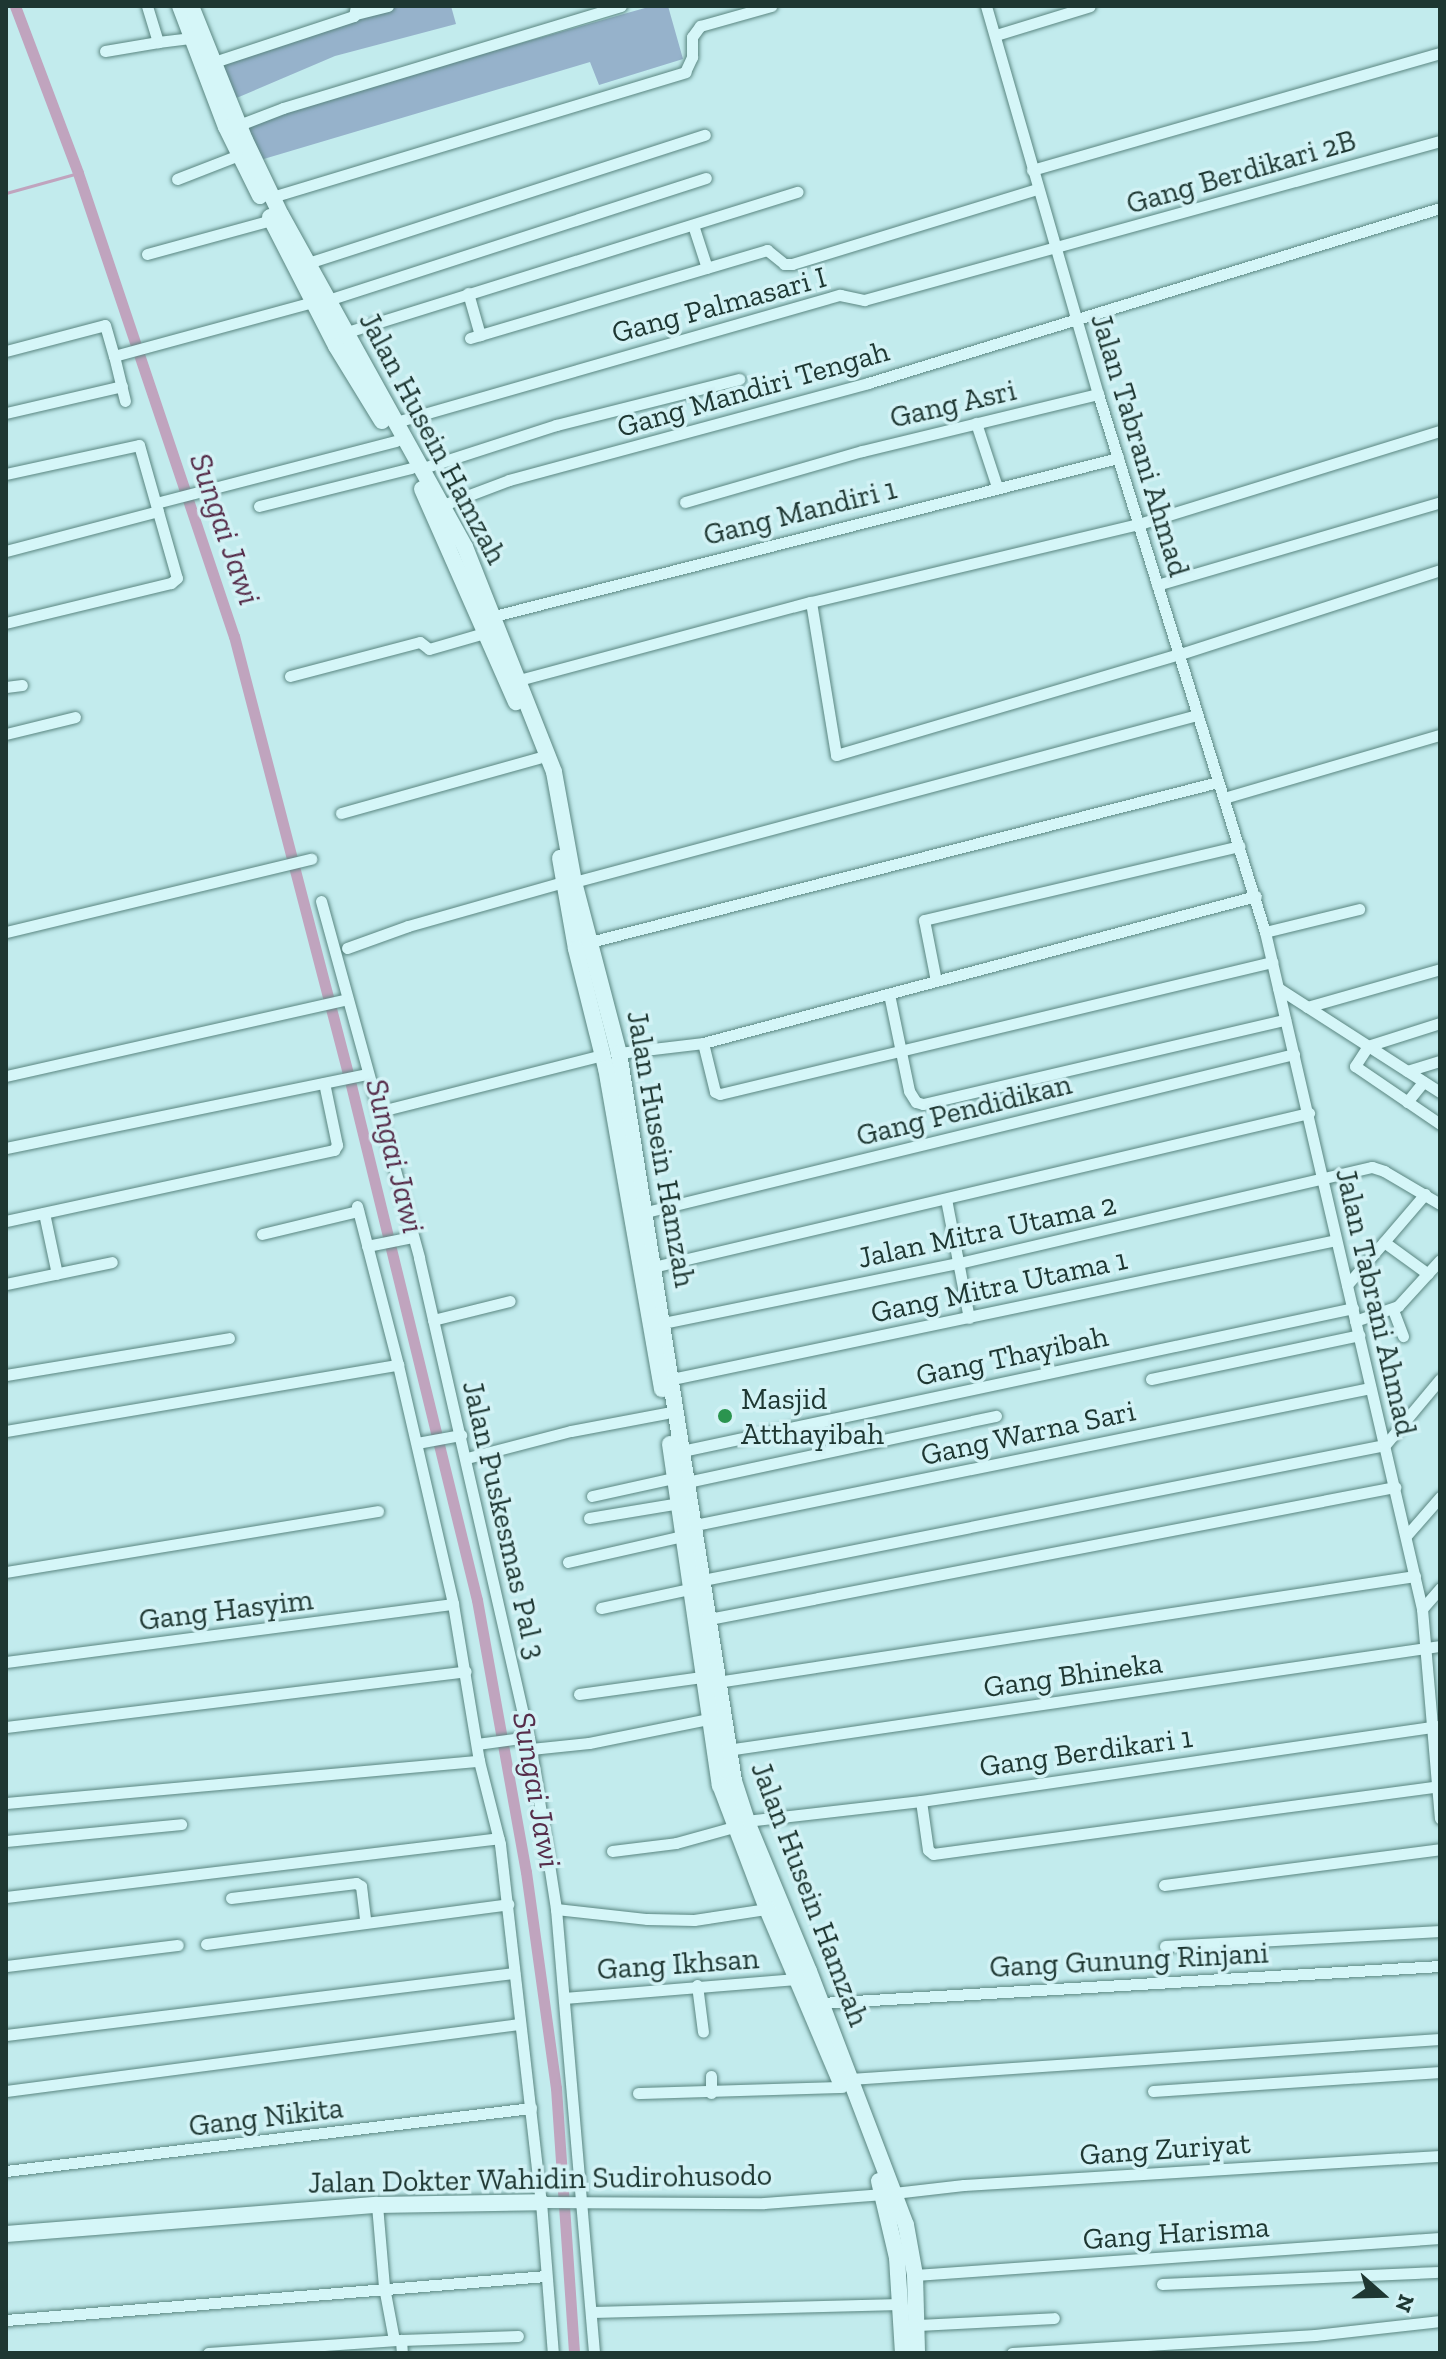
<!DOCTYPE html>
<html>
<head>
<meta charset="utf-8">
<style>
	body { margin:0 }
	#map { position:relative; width:1446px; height:2359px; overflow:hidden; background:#c2ebed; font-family:"Zilla Slab",serif }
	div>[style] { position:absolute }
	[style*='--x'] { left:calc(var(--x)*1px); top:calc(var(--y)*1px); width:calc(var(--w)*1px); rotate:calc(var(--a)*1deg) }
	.green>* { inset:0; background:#96b2cb }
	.stream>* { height:3px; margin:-1.5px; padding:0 1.5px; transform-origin:1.5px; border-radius:1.5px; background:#c0a4be }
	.canal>* { height:11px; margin:-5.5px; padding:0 5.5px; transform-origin:5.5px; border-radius:5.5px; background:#c0a4be }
	.roads { filter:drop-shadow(0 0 2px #5a8681) drop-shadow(0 0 2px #5a8681) }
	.street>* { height:11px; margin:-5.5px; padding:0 5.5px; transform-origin:5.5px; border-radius:5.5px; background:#d5f6f8 }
	.secondary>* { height:16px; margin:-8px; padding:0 8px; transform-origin:8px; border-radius:8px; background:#d5f6f8 }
	.dots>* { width:22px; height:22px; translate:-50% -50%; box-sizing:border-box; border:4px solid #d2f2f5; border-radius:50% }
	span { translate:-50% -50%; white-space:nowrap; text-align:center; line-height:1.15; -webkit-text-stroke:7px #d2f2f5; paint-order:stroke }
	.street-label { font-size:30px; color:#1e3732 }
	.poi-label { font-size:30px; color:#1e3732 }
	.left { translate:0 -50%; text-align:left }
	.water-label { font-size:32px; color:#562d4a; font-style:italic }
	.frame { position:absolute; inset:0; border:8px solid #1e3732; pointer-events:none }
	.north { position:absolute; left:1342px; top:2255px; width:80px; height:80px; -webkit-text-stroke:6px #d2f2f5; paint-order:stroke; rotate:110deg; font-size:22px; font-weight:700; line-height:32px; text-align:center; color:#1e3732 }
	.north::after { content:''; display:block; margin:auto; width:28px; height:36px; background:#1e3732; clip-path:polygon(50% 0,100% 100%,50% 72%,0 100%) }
</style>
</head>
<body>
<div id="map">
	<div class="green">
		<div style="clip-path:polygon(358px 6px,451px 6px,456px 24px,335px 56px,220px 105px,204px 66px,360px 16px)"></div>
		<div style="clip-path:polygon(652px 6px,668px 6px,683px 59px,599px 85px,590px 62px,257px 161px,239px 123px)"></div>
	</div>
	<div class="stream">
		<div style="--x:6;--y:193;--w:75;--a:-15.5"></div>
	</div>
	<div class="canal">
		<div style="--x:15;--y:6;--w:178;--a:69.3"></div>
		<div style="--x:78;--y:173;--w:489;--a:71.4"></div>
		<div style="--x:234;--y:636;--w:460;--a:75.4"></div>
		<div style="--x:350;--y:1081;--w:534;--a:76.25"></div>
		<div style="--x:477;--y:1600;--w:276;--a:79.8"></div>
		<div style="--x:526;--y:1872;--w:218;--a:82.1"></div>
		<div style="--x:556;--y:2088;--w:266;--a:86.1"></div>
	</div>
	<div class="roads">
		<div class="street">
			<div style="--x:147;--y:6;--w:38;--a:73"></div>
			<div style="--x:158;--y:42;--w:32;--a:-7"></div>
			<div style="--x:986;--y:6;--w:404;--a:73.9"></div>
			<div style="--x:1098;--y:394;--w:563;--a:72.76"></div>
			<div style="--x:1265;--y:932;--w:695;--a:76.94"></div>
			<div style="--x:1422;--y:1609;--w:210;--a:85.1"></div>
			<div style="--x:356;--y:14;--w:33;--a:-14"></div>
			<div style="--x:996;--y:35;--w:98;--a:-17.1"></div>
			<div style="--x:105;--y:51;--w:54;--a:-9.6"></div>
			<div style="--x:214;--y:62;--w:147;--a:-18.2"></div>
			<div style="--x:354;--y:16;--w:10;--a:-79"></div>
			<div style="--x:239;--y:125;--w:47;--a:-21.1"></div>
			<div style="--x:283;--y:108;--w:353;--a:-16.8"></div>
			<div style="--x:1032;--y:170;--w:424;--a:-16"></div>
			<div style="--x:177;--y:179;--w:66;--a:-21.2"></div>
			<div style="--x:272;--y:197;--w:432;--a:-16.8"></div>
			<div style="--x:685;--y:72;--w:17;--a:-65"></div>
			<div style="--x:692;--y:57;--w:20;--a:-90"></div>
			<div style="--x:692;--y:37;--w:14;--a:-54"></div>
			<div style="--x:700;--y:26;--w:74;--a:-15.7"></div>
			<div style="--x:693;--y:225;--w:45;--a:72"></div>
			<div style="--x:147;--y:254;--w:129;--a:-15.3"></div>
			<div style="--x:308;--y:263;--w:417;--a:-17.9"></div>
			<div style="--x:468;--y:293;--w:44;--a:74.1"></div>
			<div style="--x:328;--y:300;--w:397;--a:-17.9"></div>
			<div style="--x:344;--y:333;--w:475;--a:-17.3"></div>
			<div style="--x:470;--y:338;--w:310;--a:-16.5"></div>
			<div style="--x:767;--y:250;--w:22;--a:39"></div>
			<div style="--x:784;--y:264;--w:8;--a:0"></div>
			<div style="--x:792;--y:264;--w:257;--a:-17"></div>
			<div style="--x:6;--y:351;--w:102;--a:-14.7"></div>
			<div style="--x:105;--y:325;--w:32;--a:74"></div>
			<div style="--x:125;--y:401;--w:46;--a:-103.7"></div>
			<div style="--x:114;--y:356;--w:206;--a:-15.2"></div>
			<div style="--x:6;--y:413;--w:119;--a:-13.1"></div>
			<div style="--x:396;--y:422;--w:462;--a:-16"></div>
			<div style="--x:840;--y:295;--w:25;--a:12"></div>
			<div style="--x:864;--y:300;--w:598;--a:-15.43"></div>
			<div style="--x:976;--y:423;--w:67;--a:71.8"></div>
			<div style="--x:423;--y:468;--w:140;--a:-17.9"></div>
			<div style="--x:556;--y:425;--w:189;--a:-14.1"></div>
			<div style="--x:6;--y:474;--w:136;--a:-12.3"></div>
			<div style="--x:139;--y:445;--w:138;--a:74.1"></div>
			<div style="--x:177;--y:578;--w:8;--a:140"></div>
			<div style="--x:171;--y:583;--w:170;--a:166.4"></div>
			<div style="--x:685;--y:502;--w:184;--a:-16.1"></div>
			<div style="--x:862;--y:451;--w:243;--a:-13.6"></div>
			<div style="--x:156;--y:503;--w:248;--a:-14.5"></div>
			<div style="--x:443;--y:505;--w:71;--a:-20.7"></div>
			<div style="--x:509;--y:480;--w:372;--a:-15.1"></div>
			<div style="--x:868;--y:383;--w:598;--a:-17.01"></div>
			<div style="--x:259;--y:506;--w:157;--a:-14"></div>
			<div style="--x:6;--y:551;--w:157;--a:-14.7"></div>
			<div style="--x:1157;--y:585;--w:295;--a:-16.3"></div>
			<div style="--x:811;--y:602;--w:155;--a:80.7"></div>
			<div style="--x:836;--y:755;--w:359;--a:-16.4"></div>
			<div style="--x:1180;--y:654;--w:273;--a:-17.9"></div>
			<div style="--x:494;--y:616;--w:644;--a:-14.21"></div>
			<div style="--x:290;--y:676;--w:134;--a:-14.7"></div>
			<div style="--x:420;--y:642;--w:11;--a:38"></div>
			<div style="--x:429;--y:649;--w:57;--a:-16.2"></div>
			<div style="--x:519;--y:680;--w:302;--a:-15"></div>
			<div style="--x:811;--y:602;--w:337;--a:-13.4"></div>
			<div style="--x:1139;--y:524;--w:315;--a:-17.2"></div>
			<div style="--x:6;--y:687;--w:16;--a:-7"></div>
			<div style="--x:6;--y:734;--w:71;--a:-13.8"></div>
			<div style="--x:1224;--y:798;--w:225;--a:-16.3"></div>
			<div style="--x:341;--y:813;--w:205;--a:-15.6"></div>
			<div style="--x:574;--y:882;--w:645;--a:-15.01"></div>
			<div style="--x:321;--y:901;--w:370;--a:74.6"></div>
			<div style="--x:419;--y:1258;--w:504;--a:77.15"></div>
			<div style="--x:531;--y:1749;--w:162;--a:81.1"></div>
			<div style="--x:556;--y:1909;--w:446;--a:85.1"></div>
			<div style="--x:6;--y:932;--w:314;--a:-13.5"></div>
			<div style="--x:1265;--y:932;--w:97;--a:-13.7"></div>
			<div style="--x:590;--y:942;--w:648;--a:-14.29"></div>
			<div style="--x:347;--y:948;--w:65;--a:-19.8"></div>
			<div style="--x:408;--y:926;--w:161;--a:-15.8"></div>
			<div style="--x:936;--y:981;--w:62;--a:-101.1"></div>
			<div style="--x:924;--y:920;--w:324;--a:-13.2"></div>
			<div style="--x:1278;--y:988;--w:193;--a:32.7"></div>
			<div style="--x:889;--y:994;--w:99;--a:78.3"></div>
			<div style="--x:909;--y:1091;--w:13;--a:58"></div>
			<div style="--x:916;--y:1102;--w:7;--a:16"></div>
			<div style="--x:923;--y:1104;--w:372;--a:-13.1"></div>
			<div style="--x:1307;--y:1007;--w:138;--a:-15.9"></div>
			<div style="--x:1440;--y:1023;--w:76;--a:162.3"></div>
			<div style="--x:1368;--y:1046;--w:24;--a:123"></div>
			<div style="--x:1355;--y:1066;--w:103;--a:34.3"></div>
			<div style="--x:703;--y:1043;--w:50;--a:76.2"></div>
			<div style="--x:715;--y:1092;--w:5;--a:22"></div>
			<div style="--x:720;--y:1094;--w:568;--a:-13.45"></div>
			<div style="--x:619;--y:1053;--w:85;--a:-6.8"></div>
			<div style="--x:703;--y:1043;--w:572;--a:-14.89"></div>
			<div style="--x:1407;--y:1071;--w:34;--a:-17"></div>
			<div style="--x:6;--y:1076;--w:350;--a:-12.7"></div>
			<div style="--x:1407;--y:1102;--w:26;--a:-51"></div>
			<div style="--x:381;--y:1111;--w:229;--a:-14.2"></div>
			<div style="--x:6;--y:1148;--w:369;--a:-11.6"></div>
			<div style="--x:946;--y:1199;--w:121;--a:79.1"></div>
			<div style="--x:357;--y:1206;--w:164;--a:75.5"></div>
			<div style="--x:646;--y:1212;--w:667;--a:-13.7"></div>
			<div style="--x:44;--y:1213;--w:62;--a:78"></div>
			<div style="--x:6;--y:1221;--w:336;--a:-12.2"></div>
			<div style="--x:334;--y:1150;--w:6;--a:-59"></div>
			<div style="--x:337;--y:1145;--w:63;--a:-101.8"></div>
			<div style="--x:262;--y:1234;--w:99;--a:-13.5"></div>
			<div style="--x:1384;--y:1242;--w:54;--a:36"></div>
			<div style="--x:367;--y:1246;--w:46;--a:-11.3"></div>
			<div style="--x:653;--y:1267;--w:674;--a:-13.21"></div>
			<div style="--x:6;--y:1284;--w:108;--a:-11.7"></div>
			<div style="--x:1347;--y:1285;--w:120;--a:-49.4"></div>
			<div style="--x:1393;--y:1310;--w:28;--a:69"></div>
			<div style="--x:433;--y:1320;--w:79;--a:-13.9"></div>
			<div style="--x:1355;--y:1321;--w:46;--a:-19.2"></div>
			<div style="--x:1398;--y:1306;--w:62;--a:-47.6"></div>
			<div style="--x:663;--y:1323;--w:302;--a:-11.5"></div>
			<div style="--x:959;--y:1263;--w:424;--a:-13.1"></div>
			<div style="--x:1372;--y:1167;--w:13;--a:18"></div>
			<div style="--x:1384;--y:1171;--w:65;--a:30.5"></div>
			<div style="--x:6;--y:1375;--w:226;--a:-9.4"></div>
			<div style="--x:672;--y:1379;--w:678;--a:-11.82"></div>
			<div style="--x:1151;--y:1379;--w:213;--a:-11.9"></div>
			<div style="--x:6;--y:1431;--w:398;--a:-9.6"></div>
			<div style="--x:398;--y:1365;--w:245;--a:77"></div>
			<div style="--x:453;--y:1604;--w:159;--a:80.6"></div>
			<div style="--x:479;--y:1761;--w:86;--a:75.8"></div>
			<div style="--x:500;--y:1844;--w:360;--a:83.5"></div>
			<div style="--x:541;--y:2202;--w:151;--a:85.5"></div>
			<div style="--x:417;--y:1443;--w:45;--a:-10.3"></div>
			<div style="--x:682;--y:1451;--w:686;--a:-12.03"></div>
			<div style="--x:467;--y:1458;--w:107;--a:-14.6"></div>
			<div style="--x:571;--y:1431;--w:97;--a:-10.7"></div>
			<div style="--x:687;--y:1482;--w:316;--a:-12.1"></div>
			<div style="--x:592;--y:1496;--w:84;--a:-12.4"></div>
			<div style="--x:589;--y:1518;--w:98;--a:-9.4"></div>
			<div style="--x:695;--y:1525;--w:689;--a:-11.47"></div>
			<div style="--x:1406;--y:1536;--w:52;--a:-48.9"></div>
			<div style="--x:568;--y:1562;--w:117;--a:-12.8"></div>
			<div style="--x:6;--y:1572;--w:377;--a:-9.3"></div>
			<div style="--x:703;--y:1580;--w:695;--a:-11.2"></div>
			<div style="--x:1385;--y:1445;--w:86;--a:-50.2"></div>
			<div style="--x:601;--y:1608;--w:91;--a:-12.1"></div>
			<div style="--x:1422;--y:1609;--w:28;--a:-49"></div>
			<div style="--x:709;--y:1619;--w:699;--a:-10.89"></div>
			<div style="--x:6;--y:1662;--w:451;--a:-7.4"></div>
			<div style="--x:717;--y:1682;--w:706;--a:-8.64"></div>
			<div style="--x:579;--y:1694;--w:124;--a:-7.9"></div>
			<div style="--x:6;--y:1727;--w:463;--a:-6.9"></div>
			<div style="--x:477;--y:1744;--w:51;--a:-7.8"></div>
			<div style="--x:531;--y:1749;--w:58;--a:-5.9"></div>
			<div style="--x:589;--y:1743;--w:121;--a:-11.4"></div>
			<div style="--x:727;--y:1750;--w:721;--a:-8.3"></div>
			<div style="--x:921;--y:1801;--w:49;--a:81.9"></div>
			<div style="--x:928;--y:1850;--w:6;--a:39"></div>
			<div style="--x:933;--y:1854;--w:512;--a:-7.64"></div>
			<div style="--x:6;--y:1803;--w:475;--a:-5.1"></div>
			<div style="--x:746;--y:1821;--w:176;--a:-6.5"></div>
			<div style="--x:921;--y:1801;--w:523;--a:-8.24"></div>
			<div style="--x:6;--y:1841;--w:176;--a:-5.5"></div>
			<div style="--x:612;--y:1851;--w:64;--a:-7.1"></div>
			<div style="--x:676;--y:1843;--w:60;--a:-15.4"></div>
			<div style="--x:1164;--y:1885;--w:278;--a:-7.4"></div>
			<div style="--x:6;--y:1897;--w:496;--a:-6.8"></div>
			<div style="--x:231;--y:1898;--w:126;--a:-6.8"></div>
			<div style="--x:356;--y:1883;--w:6;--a:31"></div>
			<div style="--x:361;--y:1886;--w:35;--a:83"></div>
			<div style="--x:556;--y:1909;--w:92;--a:6.3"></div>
			<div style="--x:647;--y:1919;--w:47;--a:1.2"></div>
			<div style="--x:694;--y:1920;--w:74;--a:-8.6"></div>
			<div style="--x:206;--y:1944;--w:305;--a:-7.5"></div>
			<div style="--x:1165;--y:1946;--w:275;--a:-3.1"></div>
			<div style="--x:6;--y:1966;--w:173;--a:-7"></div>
			<div style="--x:697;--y:1985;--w:47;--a:82.7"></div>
			<div style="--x:564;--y:1998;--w:233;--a:-4.7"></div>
			<div style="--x:821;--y:2003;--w:620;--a:-3.42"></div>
			<div style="--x:6;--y:2035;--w:512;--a:-6.96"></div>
			<div style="--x:711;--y:2076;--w:17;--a:90"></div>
			<div style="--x:850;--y:2079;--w:591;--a:-3.88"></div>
			<div style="--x:6;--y:2091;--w:517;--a:-7.44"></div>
			<div style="--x:1153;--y:2091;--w:288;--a:-3.8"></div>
			<div style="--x:638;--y:2093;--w:204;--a:-1.7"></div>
			<div style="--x:6;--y:2171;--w:529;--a:-6.84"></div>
			<div style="--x:894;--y:2193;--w:70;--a:-6.5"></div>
			<div style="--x:964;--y:2185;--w:477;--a:-3.5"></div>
			<div style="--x:541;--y:2202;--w:223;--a:0.3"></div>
			<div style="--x:764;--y:2203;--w:120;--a:-4.3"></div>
			<div style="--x:377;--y:2205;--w:82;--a:85.1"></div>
			<div style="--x:384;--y:2287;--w:54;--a:79.3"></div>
			<div style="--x:915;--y:2275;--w:526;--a:-4.03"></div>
			<div style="--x:1162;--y:2284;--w:278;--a:-2.5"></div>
			<div style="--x:592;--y:2312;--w:308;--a:-1.5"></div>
			<div style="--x:6;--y:2320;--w:542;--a:-4.66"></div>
			<div style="--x:918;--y:2325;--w:136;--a:-2.9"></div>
			<div style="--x:401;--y:2340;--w:13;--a:86"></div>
			<div style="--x:208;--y:2353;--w:193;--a:-3.9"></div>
			<div style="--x:401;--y:2340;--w:117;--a:-2"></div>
			<div style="--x:1012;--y:2353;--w:304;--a:-3.4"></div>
			<div style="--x:1315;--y:2335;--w:126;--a:-6.4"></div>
		</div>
		<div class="secondary">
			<div style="--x:180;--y:6;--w:129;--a:69.2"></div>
			<div style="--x:226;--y:127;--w:77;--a:63.8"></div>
			<div style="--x:191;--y:6;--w:144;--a:68.1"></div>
			<div style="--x:245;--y:140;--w:83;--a:64.4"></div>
			<div style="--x:281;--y:215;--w:380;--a:61"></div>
			<div style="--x:465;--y:547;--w:242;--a:68.4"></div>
			<div style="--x:554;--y:772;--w:112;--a:79.7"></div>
			<div style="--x:574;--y:882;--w:177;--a:75.3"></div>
			<div style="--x:619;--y:1053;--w:737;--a:81.02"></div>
			<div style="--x:734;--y:1781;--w:45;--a:72"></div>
			<div style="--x:748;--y:1824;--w:159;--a:67.5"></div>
			<div style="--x:809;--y:1971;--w:272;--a:69.1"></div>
			<div style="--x:906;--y:2225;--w:51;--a:79.8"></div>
			<div style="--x:915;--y:2275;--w:78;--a:88.5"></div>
			<div style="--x:270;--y:217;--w:145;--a:62.9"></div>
			<div style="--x:336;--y:346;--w:88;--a:58.5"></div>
			<div style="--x:422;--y:489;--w:233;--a:66.2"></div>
			<div style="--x:560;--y:858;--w:92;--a:80"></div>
			<div style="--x:576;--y:949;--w:123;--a:75.9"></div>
			<div style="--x:606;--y:1068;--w:326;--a:80.1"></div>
			<div style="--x:670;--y:1444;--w:345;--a:81.7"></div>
			<div style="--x:720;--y:1785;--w:133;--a:69.2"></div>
			<div style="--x:767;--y:1909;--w:187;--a:67"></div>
			<div style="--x:879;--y:2181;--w:79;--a:76.8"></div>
			<div style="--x:897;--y:2258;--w:95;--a:86.4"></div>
			<div style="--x:6;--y:2234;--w:372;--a:-4.5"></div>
			<div style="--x:377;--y:2205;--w:164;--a:-1"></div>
		</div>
	</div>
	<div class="dots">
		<div style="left:725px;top:1416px;background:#2b944f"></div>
	</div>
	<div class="street-label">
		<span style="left:1241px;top:172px;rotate:-16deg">Gang Berdikari 2B</span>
		<span style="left:719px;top:305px;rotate:-15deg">Gang Palmasari I</span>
		<span style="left:753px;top:389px;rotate:-16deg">Gang Mandiri Tengah</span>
		<span style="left:953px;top:404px;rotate:-13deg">Gang Asri</span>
		<span style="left:433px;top:438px;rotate:62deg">Jalan Husein Hamzah</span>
		<span style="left:1140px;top:445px;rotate:73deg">Jalan Tabrani Ahmad</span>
		<span style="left:800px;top:512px;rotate:-14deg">Gang Mandiri 1</span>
		<span style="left:964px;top:1110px;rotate:-14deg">Gang Pendidikan</span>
		<span style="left:661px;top:1149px;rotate:80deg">Jalan Husein Hamzah</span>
		<span style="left:987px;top:1231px;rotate:-12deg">Jalan Mitra Utama 2</span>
		<span style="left:999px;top:1286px;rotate:-12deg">Gang Mitra Utama 1</span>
		<span style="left:1376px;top:1302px;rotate:77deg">Jalan Tabrani Ahmad</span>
		<span style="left:1012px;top:1356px;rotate:-12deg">Gang Thayibah</span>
		<span style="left:1028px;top:1433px;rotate:-12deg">Gang Warna Sari</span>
		<span style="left:504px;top:1520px;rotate:77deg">Jalan Puskesmas Pal 3</span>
		<span style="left:226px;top:1610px;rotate:-7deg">Gang Hasyim</span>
		<span style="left:1073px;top:1675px;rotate:-8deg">Gang Bhineka</span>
		<span style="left:1086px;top:1752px;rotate:-8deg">Gang Berdikari 1</span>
		<span style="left:810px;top:1894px;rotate:69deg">Jalan Husein Hamzah</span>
		<span style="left:1129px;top:1960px;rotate:-3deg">Gang Gunung Rinjani</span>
		<span style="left:678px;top:1964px;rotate:-4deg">Gang Ikhsan</span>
		<span style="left:266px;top:2117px;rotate:-7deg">Gang Nikita</span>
		<span style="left:1165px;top:2149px;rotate:-4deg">Gang Zuriyat</span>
		<span style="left:540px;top:2179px;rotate:-1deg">Jalan Dokter Wahidin Sudirohusodo</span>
		<span style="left:1176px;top:2233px;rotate:-4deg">Gang Harisma</span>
	</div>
	<div class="poi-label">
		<span class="left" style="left:741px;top:1416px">Masjid<br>Atthayibah</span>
	</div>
	<div class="water-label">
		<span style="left:225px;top:529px;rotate:71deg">Sungai Jawi</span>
		<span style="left:395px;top:1156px;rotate:76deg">Sungai Jawi</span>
		<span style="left:537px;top:1790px;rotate:80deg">Sungai Jawi</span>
	</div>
	<div class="frame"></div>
	<div class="north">N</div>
</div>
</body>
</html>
